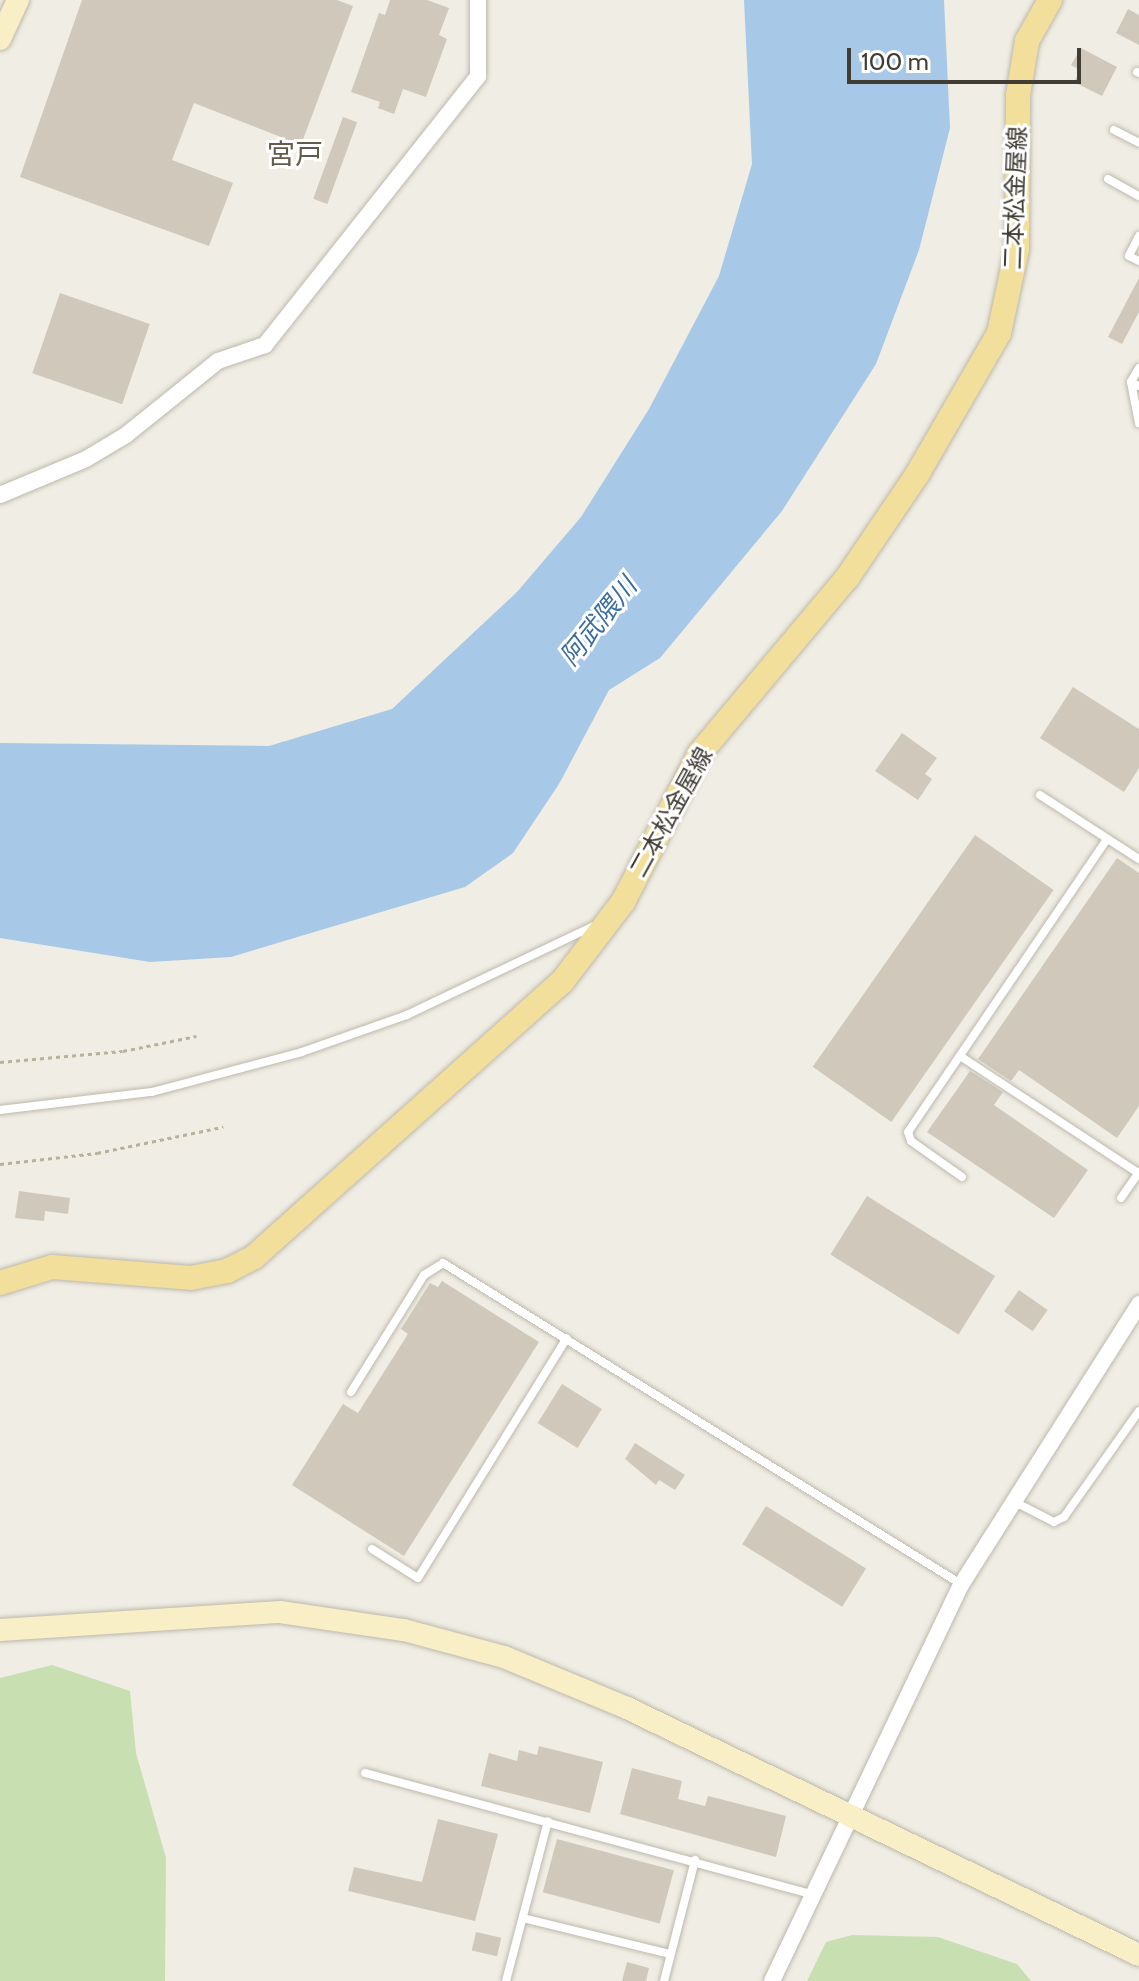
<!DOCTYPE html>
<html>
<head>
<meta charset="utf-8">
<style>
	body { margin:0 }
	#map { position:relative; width:1139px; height:1981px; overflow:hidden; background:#f0ede4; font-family:Cabin,"Noto Sans JP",sans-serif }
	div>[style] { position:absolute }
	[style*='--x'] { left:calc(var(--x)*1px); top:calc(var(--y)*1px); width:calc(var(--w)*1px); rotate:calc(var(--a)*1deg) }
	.green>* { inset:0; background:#c8e0b1 }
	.water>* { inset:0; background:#a7c8e7 }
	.building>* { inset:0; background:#d0c9bb; transform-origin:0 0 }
	.path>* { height:3px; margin-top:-1.5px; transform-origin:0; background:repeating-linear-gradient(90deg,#bab19b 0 4px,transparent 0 8px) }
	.roads { filter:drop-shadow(0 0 2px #bdb8ab) drop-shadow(0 0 2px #bdb8ab) }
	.lane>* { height:8px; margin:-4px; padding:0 4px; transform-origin:4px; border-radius:4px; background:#fff }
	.street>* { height:16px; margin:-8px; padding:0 8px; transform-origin:8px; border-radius:8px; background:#fff }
	.secondary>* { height:22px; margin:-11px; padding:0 11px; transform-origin:11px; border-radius:11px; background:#f8efc7 }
	.primary>* { height:24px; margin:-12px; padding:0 12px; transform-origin:12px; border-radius:12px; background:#f2df9b }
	span { translate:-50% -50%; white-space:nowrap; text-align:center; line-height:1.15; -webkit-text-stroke:6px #fff; paint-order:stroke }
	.street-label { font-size:24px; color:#413d35 }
	.water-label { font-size:26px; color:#3b6ea0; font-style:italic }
	.quarter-label { font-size:28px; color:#635c4d }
	.scale { position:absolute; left:847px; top:48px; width:234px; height:36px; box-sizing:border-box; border:4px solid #413d35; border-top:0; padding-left:10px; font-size:24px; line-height:28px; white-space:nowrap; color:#413d35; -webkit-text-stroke:6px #fff; paint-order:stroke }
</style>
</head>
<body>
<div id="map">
	<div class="green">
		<div style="clip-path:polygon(52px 1665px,130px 1691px,136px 1753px,166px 1858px,165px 1981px,0 1981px,0 1678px)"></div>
		<div style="clip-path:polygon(852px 1935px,938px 1937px,1017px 1964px,1031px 1981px,807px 1981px,826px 1942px)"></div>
	</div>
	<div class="water">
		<div style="clip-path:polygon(744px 0,944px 0,950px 128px,919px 250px,876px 364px,782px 511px,660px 658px,609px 690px,559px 784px,513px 853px,465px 887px,231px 957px,150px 962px,0 938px,0 743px,269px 746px,392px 709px,517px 592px,581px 517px,649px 409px,719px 276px,752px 164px)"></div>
	</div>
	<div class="building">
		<div style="clip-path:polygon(82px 0,337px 0,353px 6px,301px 145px,194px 103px,172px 160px,233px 183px,209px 246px,20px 177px)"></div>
		<div style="clip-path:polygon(390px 0,427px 0,449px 8px,439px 35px,447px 39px,426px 97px,403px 89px,394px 114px,378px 108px,380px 102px,351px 92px,379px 13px,385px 15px)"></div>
		<div style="clip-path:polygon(1128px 9px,1139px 15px,1139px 45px,1116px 33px)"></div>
		<div style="clip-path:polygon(1081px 48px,1117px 67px,1102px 96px,1074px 82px,1080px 70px,1071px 65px)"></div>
		<div style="left:343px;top:117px;width:15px;height:87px;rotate:20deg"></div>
		<div style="clip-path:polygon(1139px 278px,1139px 312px,1122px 344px,1108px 337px)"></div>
		<div style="left:60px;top:293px;width:95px;height:85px;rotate:19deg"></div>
		<div style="clip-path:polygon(1073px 687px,1139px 729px,1139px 768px,1124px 792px,1040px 738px)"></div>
		<div style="clip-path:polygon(902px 733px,937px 758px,925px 774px,932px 779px,918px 800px,875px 771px)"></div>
		<div style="left:975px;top:835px;width:96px;height:283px;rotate:35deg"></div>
		<div style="clip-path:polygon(1117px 858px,1139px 873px,1139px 1106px,1117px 1138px,1019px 1070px,1011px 1081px,978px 1059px)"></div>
		<div style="clip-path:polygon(970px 1071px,1003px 1092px,994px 1105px,1088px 1170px,1054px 1218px,927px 1132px)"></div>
		<div style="clip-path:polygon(19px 1191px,70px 1198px,68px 1214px,45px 1211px,44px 1221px,15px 1218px)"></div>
		<div style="left:867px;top:1196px;width:151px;height:69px;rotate:32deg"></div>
		<div style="clip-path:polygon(442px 1281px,539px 1342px,404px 1556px,292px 1485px,343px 1404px,358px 1413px,408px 1334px,401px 1329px,430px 1283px,438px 1287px)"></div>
		<div style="left:1019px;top:1290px;width:35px;height:26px;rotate:35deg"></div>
		<div style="left:562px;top:1384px;width:47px;height:46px;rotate:32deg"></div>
		<div style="clip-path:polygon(635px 1443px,685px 1475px,675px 1490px,659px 1480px,656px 1485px,625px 1459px)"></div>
		<div style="left:766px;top:1506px;width:118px;height:45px;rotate:32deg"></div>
		<div style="clip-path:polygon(539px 1746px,603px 1762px,590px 1813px,481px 1786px,489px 1753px,517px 1761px,519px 1750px,537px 1755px)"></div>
		<div style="clip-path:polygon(632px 1768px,682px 1781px,678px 1799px,705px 1806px,708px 1796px,786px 1816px,776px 1857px,620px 1814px)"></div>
		<div style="clip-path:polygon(438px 1819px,498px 1834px,475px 1921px,348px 1891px,354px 1867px,422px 1882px)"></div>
		<div style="left:557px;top:1839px;width:121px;height:55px;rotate:15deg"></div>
		<div style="left:476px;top:1932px;width:26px;height:19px;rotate:13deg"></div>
		<div style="clip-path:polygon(627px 1962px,649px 1968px,646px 1981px,622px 1981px)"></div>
	</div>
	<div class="path">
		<div style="--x:0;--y:1062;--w:123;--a:-5.1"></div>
		<div style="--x:123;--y:1051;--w:75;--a:-11.6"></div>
		<div style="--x:0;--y:1164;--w:98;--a:-6.5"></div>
		<div style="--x:97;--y:1153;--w:129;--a:-11.7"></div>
	</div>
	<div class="roads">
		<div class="lane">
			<div style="--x:1137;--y:72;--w:2;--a:27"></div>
			<div style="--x:1114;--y:130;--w:28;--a:27"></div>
			<div style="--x:1108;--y:179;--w:35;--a:29"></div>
			<div style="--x:1139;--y:236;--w:22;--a:117"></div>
			<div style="--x:1129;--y:256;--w:11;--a:27"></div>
			<div style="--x:1139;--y:368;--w:16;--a:120"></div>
			<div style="--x:1131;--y:382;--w:9;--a:27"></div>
			<div style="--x:1131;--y:382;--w:42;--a:79"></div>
			<div style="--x:1040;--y:795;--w:118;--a:32.9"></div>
			<div style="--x:960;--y:1056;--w:213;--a:33.3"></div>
			<div style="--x:0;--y:1110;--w:153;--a:-6.8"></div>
			<div style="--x:152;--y:1092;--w:155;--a:-14.9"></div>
			<div style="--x:302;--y:1052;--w:111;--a:-19.4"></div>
			<div style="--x:407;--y:1015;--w:212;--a:-25.5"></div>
			<div style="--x:962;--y:1177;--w:62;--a:-144.8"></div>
			<div style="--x:911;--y:1141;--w:9;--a:-108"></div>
			<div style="--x:908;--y:1132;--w:354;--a:-55.8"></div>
			<div style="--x:1121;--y:1198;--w:32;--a:-55"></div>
			<div style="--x:351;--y:1392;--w:138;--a:-58"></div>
			<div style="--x:424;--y:1275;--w:22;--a:-32"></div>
			<div style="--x:443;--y:1263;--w:609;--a:31.79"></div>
			<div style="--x:1013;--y:1501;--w:46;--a:27.1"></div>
			<div style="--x:1054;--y:1522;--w:11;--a:-27"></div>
			<div style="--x:1064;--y:1517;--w:130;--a:-54.7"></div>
			<div style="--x:372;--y:1549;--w:54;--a:32.2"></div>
			<div style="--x:418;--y:1578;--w:282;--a:-58.2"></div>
			<div style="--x:365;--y:1773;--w:464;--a:15.2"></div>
			<div style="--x:523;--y:1918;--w:151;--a:13.8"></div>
			<div style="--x:506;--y:1981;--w:165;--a:-75.3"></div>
			<div style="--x:664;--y:1981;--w:125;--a:-75.6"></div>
		</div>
		<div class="street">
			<div style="--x:0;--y:495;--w:93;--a:-22.7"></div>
			<div style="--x:86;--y:459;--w:47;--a:-31"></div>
			<div style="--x:126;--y:435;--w:118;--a:-38.8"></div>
			<div style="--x:218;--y:361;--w:50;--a:-18.8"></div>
			<div style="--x:265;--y:345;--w:343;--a:-51.6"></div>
			<div style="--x:478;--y:76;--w:76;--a:-90"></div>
			<div style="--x:772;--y:1981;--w:439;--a:-64.5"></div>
			<div style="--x:961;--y:1585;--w:333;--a:-57.6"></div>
		</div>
		<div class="secondary">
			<div style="--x:0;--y:39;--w:43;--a:-65.2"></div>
			<div style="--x:0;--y:1630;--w:281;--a:-3.7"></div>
			<div style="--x:280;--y:1612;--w:125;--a:8.3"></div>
			<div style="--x:404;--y:1630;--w:104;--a:15.1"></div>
			<div style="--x:504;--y:1657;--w:133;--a:22.5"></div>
			<div style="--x:627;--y:1708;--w:568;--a:25.75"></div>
		</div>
		<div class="primary">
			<div style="--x:0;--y:1283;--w:54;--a:-17.1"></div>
			<div style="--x:52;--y:1267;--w:139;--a:4.5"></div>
			<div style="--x:191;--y:1278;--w:37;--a:-11"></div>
			<div style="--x:227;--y:1271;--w:30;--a:-27"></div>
			<div style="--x:254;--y:1257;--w:413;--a:-41.8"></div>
			<div style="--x:562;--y:982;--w:101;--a:-52.7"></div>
			<div style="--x:623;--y:902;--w:168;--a:-62.7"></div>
			<div style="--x:700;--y:753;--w:229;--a:-50"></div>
			<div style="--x:847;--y:578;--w:127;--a:-55.9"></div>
			<div style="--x:918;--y:473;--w:162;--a:-59.9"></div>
			<div style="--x:999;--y:333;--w:86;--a:-77.9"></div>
			<div style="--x:1017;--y:249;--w:154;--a:-89.6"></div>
			<div style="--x:1018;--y:95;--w:55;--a:-80.5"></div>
			<div style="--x:1027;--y:41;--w:47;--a:-60.7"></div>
		</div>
	</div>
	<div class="street-label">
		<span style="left:1015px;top:198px;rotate:-88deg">二本松金屋線</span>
		<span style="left:671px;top:812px;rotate:-61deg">二本松金屋線</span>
	</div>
	<div class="water-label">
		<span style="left:599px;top:622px;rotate:-51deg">阿武隈川</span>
	</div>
	<div class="quarter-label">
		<span style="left:295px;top:154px">宮戸</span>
	</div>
	<div class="scale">100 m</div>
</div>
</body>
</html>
